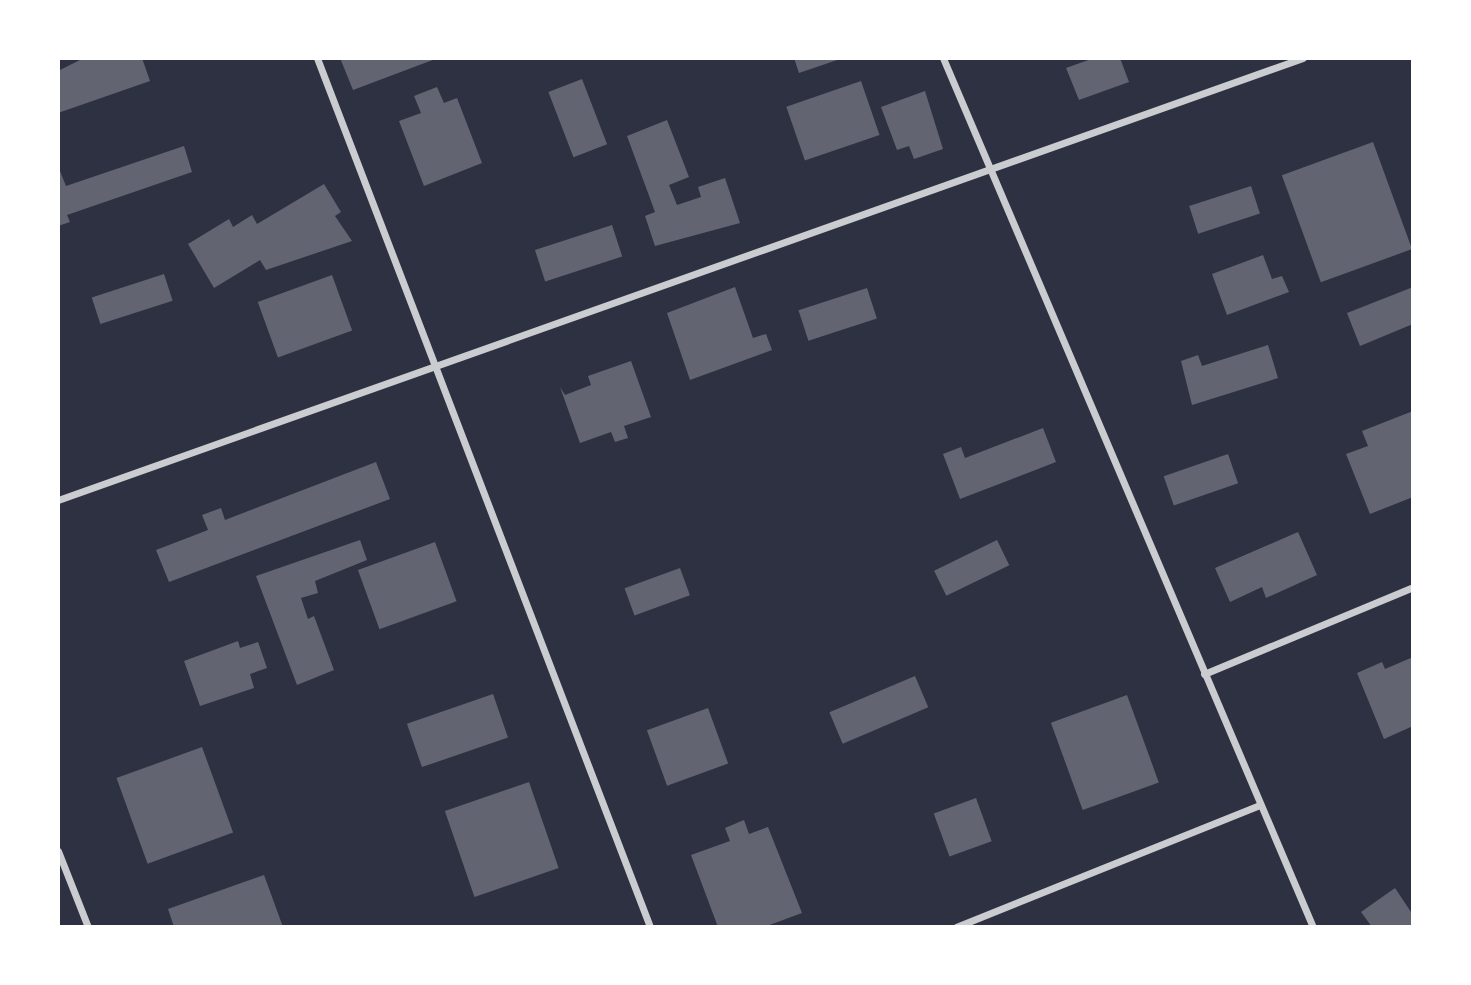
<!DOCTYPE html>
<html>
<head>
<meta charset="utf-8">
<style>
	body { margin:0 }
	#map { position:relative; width:1471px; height:985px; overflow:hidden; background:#2d3142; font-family:Georgia,serif }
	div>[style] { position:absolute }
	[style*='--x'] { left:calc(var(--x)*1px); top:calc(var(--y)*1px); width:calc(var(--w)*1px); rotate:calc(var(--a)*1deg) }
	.building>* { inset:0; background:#626471; transform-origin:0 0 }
	.minor>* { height:7px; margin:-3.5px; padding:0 3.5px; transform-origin:3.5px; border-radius:3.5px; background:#caccd0 }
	span { translate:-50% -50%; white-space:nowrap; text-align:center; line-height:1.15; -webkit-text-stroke:5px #fff; paint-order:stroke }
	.frame { position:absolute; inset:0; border:60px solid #fff; pointer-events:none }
</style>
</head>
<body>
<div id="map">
	<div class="building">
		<div style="clip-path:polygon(84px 58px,142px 58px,150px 81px,58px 113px,58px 71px)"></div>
		<div style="clip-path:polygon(340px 58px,438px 58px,353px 90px)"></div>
		<div style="clip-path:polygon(794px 58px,843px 58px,799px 73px)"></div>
		<div style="clip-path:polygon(1094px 58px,1120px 58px,1129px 82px,1079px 100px,1066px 68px)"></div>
		<div style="left:582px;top:79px;width:70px;height:36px;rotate:69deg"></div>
		<div style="left:861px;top:81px;width:57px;height:79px;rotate:71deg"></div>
		<div style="clip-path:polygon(437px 87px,444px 103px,457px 98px,482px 163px,424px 186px,399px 121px,421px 113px,414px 96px)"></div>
		<div style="clip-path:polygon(925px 91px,943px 149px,914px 159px,909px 146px,897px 150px,881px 107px)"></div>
		<div style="clip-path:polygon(667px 120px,689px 177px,669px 185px,677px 205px,701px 197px,698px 187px,725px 178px,740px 223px,655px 246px,645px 216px,655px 212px,627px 136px)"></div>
		<div style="left:1373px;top:142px;width:114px;height:97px;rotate:70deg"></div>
		<div style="clip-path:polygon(184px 146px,192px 172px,67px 215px,70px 222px,58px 226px,58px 166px,66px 186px)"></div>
		<div style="clip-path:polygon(324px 184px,341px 212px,335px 216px,352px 241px,266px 270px,260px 260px,214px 288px,188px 244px,229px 219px,233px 227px,252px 215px,257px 224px)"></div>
		<div style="left:1251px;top:186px;width:29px;height:65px;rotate:72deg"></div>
		<div style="left:612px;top:225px;width:33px;height:81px;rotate:72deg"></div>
		<div style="clip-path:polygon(1263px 255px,1272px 279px,1282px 276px,1289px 292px,1227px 315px,1212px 274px)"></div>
		<div style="left:164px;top:274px;width:28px;height:76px;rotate:72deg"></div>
		<div style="left:332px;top:275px;width:59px;height:79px;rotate:70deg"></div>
		<div style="clip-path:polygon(735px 287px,753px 338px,766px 334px,772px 350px,690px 380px,667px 313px)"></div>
		<div style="clip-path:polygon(1413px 287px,1413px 324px,1360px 346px,1347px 313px)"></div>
		<div style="left:867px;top:288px;width:32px;height:72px;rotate:72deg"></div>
		<div style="clip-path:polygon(1268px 345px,1278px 378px,1192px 405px,1181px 361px,1198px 355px,1202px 366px)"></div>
		<div style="clip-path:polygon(631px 361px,651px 417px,624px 426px,628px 438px,615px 442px,611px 432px,580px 443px,560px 387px,565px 395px,591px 385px,588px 376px)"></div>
		<div style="clip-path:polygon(1413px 411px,1413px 497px,1370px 514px,1346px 454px,1368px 446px,1362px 431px)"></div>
		<div style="clip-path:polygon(1043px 428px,1056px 462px,960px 499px,943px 454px,961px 447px,965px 458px)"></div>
		<div style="left:1228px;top:454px;width:31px;height:68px;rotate:71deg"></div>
		<div style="clip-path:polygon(376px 462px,390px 499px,169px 582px,156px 550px,208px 530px,202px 515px,221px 508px,225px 520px)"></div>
		<div style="clip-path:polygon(1298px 532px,1317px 575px,1266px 598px,1262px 587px,1230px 602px,1215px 568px)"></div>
		<div style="clip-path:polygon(360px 540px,367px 560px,315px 581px,318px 593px,301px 598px,308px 619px,314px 616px,334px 670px,297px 685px,256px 576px)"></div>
		<div style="left:997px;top:540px;width:28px;height:70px;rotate:64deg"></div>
		<div style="left:435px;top:542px;width:63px;height:82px;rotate:70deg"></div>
		<div style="left:680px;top:568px;width:29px;height:59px;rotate:70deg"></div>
		<div style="clip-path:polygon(238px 641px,240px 648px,258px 642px,267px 668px,250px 674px,254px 688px,200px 706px,184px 661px)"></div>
		<div style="clip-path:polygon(1413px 657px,1413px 726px,1384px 739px,1357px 673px,1382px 662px,1385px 669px)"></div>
		<div style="left:915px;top:676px;width:34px;height:93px;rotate:67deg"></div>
		<div style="left:493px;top:694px;width:46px;height:91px;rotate:71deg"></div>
		<div style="left:1127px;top:695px;width:93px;height:81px;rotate:70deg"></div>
		<div style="left:708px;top:708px;width:59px;height:65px;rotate:70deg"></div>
		<div style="left:202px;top:747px;width:91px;height:91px;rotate:70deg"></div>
		<div style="left:529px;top:782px;width:91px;height:89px;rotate:71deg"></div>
		<div style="left:976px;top:798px;width:46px;height:45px;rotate:70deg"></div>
		<div style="clip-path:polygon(744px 820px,749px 834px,768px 827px,802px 913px,764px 927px,718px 927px,691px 855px,730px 841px,725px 828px)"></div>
		<div style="clip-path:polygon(264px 875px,283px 927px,174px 927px,168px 909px)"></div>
		<div style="clip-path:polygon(1395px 888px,1413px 915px,1413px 927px,1372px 927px,1361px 912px)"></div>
	</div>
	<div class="minor">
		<div style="--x:317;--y:58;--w:931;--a:69.03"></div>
		<div style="--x:943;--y:58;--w:944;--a:66.94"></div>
		<div style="--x:58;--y:500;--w:1321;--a:-19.55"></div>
		<div style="--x:1204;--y:674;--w:226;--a:-22.6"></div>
		<div style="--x:58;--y:851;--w:82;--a:68.5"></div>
		<div style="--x:956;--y:927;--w:328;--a:-21.9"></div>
	</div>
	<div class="frame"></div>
</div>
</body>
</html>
